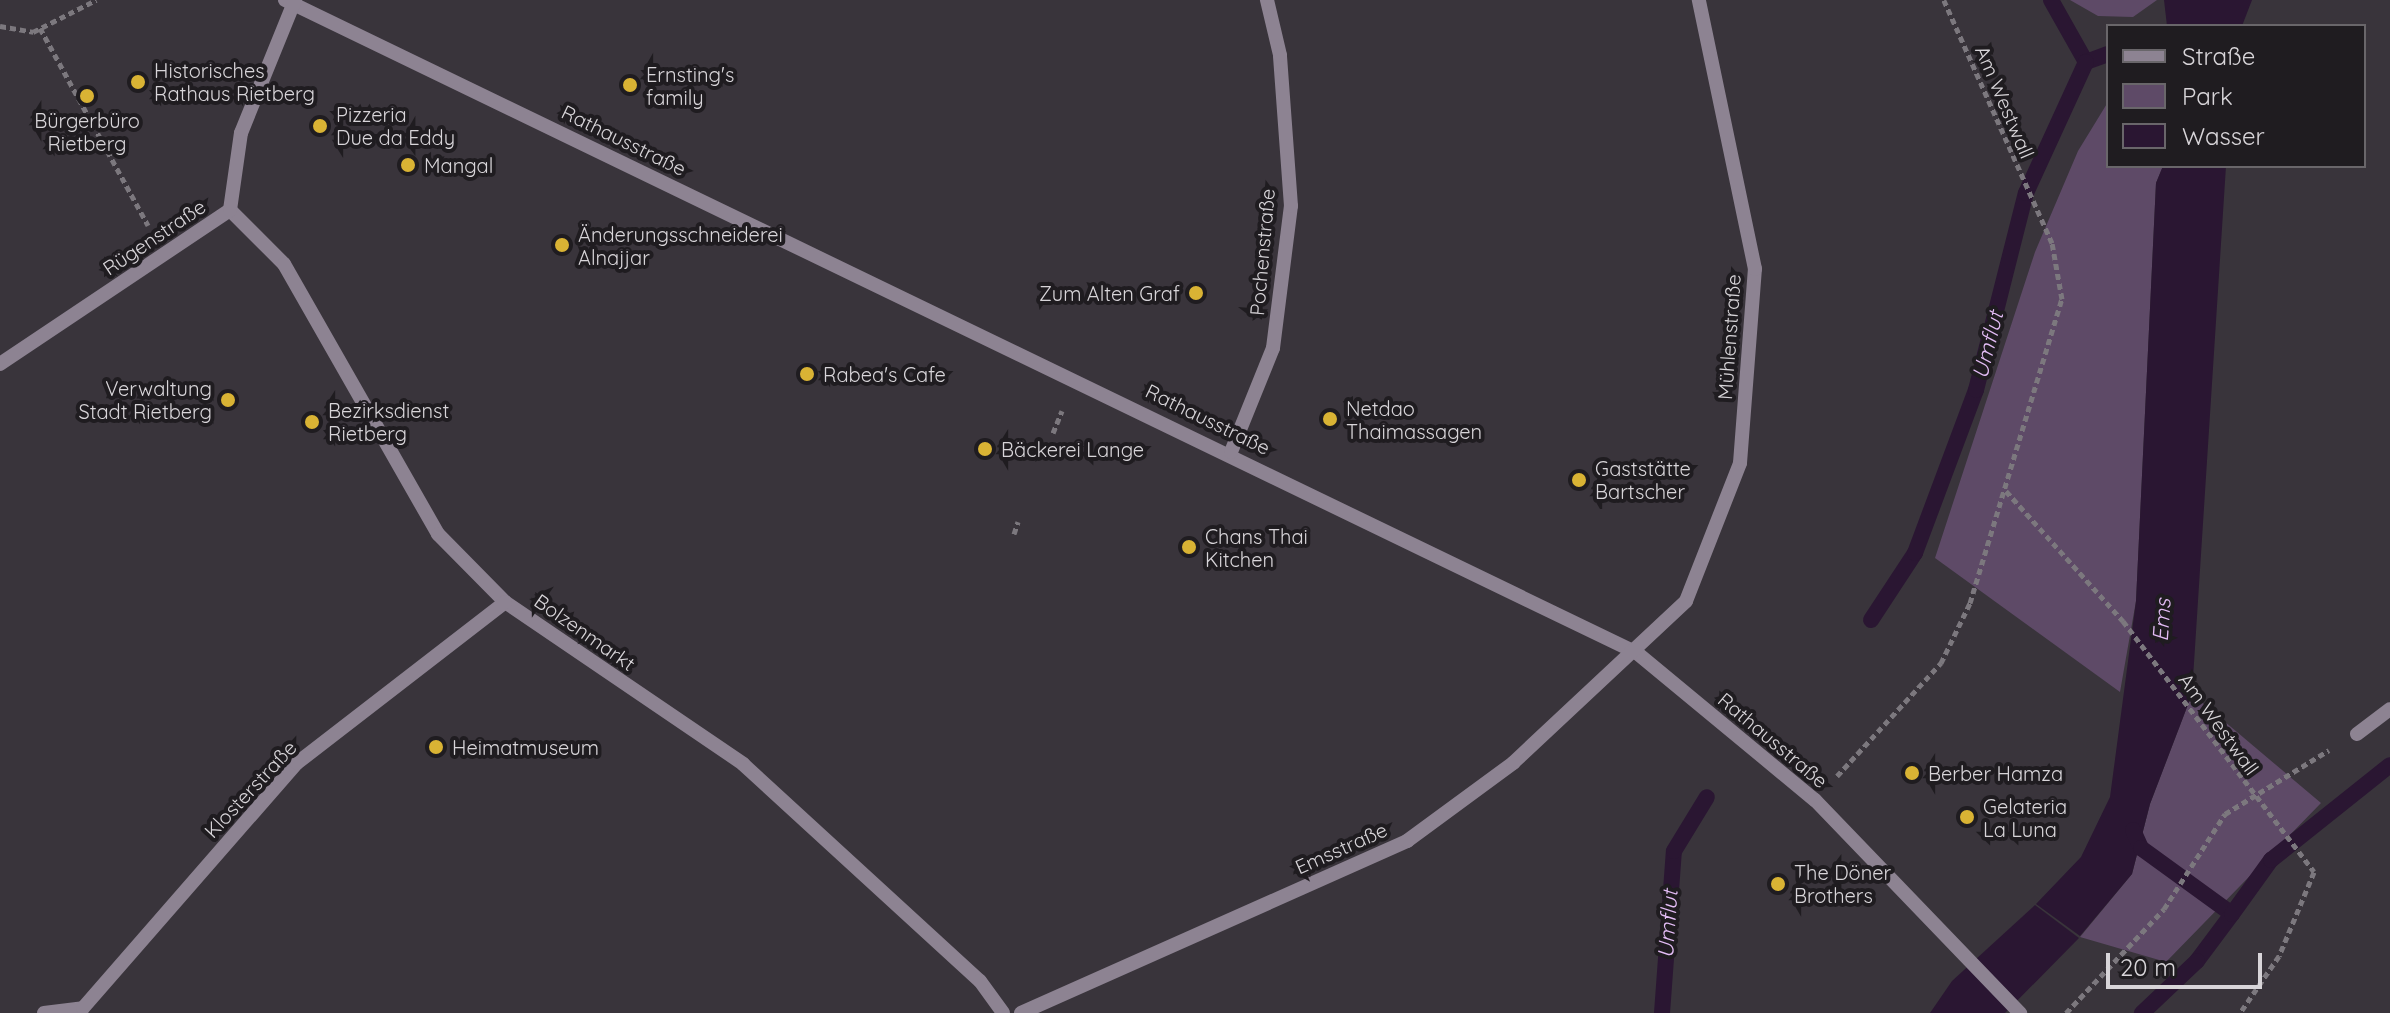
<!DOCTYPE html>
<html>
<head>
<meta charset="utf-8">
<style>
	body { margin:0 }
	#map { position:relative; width:2390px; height:1013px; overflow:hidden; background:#39343b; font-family:Quicksand,sans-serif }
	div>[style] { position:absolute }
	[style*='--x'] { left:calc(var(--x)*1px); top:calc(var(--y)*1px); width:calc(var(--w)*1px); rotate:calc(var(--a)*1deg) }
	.green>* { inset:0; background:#5e4a67 }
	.water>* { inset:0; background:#2a1632 }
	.stream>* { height:16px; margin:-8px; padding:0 8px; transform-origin:8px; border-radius:8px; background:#2a1632 }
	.path>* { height:5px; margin-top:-2.5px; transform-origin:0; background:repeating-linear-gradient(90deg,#7c787e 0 6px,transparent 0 10px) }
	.minor>* { height:14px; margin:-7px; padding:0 7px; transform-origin:7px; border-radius:7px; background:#8d8392 }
	.dots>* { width:22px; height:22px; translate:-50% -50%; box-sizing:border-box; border:4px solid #1f1c20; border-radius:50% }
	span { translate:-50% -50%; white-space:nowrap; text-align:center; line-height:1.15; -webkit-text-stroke:8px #1f1c20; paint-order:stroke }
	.poi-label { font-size:20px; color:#d8d5d9 }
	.left { translate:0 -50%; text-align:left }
	.right { translate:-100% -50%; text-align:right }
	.street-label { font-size:20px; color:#d8d5d9 }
	.water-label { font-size:22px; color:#e3bcf5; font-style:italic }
	.legend { position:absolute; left:2106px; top:24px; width:260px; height:144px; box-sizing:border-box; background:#1f1c20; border:2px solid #69666a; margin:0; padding:10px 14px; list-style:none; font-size:24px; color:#d8d5d9 }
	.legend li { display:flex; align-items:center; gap:16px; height:40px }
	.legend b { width:40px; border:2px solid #69666a }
	.scale { position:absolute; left:2106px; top:953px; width:156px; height:36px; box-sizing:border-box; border:4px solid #d8d5d9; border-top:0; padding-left:10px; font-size:24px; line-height:28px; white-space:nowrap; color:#d8d5d9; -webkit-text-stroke:6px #1f1c20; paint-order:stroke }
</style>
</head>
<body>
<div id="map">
	<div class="green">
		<div style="clip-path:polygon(2070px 0,2157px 0,2133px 17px,2098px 16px)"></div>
		<div style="clip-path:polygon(2108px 102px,2108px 166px,2163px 166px,2156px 183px,2136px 601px,2120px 692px,1935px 558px,2035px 252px,2078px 151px)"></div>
		<div style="clip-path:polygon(2192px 694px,2321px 803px,2166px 962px,2080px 937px,2132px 874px,2150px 804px)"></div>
	</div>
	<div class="water">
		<div style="clip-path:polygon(2164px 0,2252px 0,2242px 26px,2167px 26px)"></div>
		<div style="clip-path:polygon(2163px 166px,2226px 166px,2192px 694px,2150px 804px,2132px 874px,2080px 936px,2036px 904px,2081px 857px,2110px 797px,2136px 601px,2156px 183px)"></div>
		<div style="clip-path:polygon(2035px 905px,2079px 938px,2005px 1013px,1930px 1013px,1952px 981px)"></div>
	</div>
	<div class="stream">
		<div style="--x:2051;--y:0;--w:71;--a:60.6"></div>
		<div style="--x:2086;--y:62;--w:23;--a:-20"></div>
		<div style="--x:1871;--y:620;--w:80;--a:-56.7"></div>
		<div style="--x:1915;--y:553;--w:174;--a:-69.5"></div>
		<div style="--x:1976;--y:390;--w:203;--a:-75.8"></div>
		<div style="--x:2026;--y:193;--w:144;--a:-65.4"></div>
		<div style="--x:2133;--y:830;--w:20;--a:66"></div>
		<div style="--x:2141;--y:848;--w:112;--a:36"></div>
		<div style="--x:2232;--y:914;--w:59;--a:126.7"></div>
		<div style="--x:2197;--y:961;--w:76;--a:136.6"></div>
		<div style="--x:2232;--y:914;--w:67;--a:-54.2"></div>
		<div style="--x:2271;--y:860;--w:152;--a:-38.6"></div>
		<div style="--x:1662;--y:1013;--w:162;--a:-85.8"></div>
		<div style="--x:1674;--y:851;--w:63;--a:-58.6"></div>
	</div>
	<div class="path">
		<div style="--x:0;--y:26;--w:34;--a:10"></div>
		<div style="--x:33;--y:32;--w:71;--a:-26.9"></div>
		<div style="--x:40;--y:28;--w:225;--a:61.3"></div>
		<div style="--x:1053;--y:433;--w:24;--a:-68"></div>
		<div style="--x:2006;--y:491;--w:175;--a:48"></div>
		<div style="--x:2123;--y:621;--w:315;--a:52.7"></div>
		<div style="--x:2314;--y:872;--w:91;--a:112.6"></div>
		<div style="--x:2279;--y:956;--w:69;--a:124.4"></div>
		<div style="--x:1014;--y:534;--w:13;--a:-72"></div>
		<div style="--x:1837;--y:776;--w:154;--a:-47.4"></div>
		<div style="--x:1941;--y:663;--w:67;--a:-64.2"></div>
		<div style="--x:1970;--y:603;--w:318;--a:-73.2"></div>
		<div style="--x:2062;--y:299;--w:57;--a:-100.1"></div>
		<div style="--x:2052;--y:243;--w:266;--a:-114"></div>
		<div style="--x:2066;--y:1013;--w:143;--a:-46.7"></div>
		<div style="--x:2164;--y:909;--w:113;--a:-57.3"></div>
		<div style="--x:2225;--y:814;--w:122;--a:-31.6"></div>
	</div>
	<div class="minor">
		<div style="--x:285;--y:0;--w:1501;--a:25.78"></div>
		<div style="--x:1637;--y:653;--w:231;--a:39.6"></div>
		<div style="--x:1815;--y:800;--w:296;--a:46.1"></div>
		<div style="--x:230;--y:210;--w:76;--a:45"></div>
		<div style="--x:284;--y:264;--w:311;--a:60.3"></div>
		<div style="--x:438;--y:534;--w:95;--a:45.4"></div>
		<div style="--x:505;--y:602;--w:288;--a:34.2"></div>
		<div style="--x:743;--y:764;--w:321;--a:42.5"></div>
		<div style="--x:980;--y:981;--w:39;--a:54"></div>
		<div style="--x:0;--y:364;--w:277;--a:-33.8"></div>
		<div style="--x:230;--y:210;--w:78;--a:-81.9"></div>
		<div style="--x:241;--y:133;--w:144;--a:-67.9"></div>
		<div style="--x:1231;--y:452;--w:112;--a:-68"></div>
		<div style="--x:1273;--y:348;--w:143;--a:-82.8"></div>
		<div style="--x:1291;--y:206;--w:151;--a:-94.2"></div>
		<div style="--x:1280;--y:55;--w:57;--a:-103.3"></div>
		<div style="--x:2357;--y:734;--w:41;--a:-37.1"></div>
		<div style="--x:44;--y:1013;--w:39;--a:-7"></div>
		<div style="--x:83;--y:1008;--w:325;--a:-48.9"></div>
		<div style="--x:297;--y:763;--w:263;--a:-37.7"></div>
		<div style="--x:1021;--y:1013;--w:423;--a:-24"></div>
		<div style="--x:1407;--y:841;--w:132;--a:-36.3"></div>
		<div style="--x:1513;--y:763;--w:237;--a:-43.1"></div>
		<div style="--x:1686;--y:601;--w:148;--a:-68.6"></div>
		<div style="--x:1740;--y:463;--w:195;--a:-85.6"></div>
		<div style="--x:1755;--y:269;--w:275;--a:-101.8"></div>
	</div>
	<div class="dots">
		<div style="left:138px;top:82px;background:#d9b334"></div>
		<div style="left:630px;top:85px;background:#d9b334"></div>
		<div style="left:87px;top:96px;background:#d9b334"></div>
		<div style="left:320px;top:126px;background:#d9b334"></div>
		<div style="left:408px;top:165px;background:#d9b334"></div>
		<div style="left:562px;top:245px;background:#d9b334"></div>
		<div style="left:1196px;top:293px;background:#d9b334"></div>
		<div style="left:807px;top:374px;background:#d9b334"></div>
		<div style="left:228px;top:400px;background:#d9b334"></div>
		<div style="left:1330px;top:419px;background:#d9b334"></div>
		<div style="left:312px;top:422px;background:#d9b334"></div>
		<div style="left:985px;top:449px;background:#d9b334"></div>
		<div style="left:1579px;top:480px;background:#d9b334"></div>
		<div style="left:1189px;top:547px;background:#d9b334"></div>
		<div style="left:436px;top:747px;background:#d9b334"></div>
		<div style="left:1912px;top:773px;background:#d9b334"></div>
		<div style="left:1967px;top:817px;background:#d9b334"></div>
		<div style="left:1778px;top:884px;background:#d9b334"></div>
	</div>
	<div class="poi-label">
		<span class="left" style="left:154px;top:82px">Historisches<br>Rathaus Rietberg</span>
		<span class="left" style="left:646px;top:86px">Ernsting's<br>family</span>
		<span class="left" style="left:336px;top:126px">Pizzeria<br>Due da Eddy</span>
		<span style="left:87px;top:132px">Bürgerbüro<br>Rietberg</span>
		<span class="left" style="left:424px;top:165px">Mangal</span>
		<span class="left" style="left:578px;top:246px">Änderungsschneiderei<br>Alnajjar</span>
		<span class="right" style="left:1180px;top:293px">Zum Alten Graf</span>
		<span class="left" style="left:823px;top:374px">Rabea's Cafe</span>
		<span class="right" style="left:212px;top:400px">Verwaltung<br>Stadt Rietberg</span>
		<span class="left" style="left:1346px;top:420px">Netdao<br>Thaimassagen</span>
		<span class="left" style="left:328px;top:422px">Bezirksdienst<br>Rietberg</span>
		<span class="left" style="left:1001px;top:449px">Bäckerei Lange</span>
		<span class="left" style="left:1595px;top:480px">Gaststätte<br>Bartscher</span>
		<span class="left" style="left:1205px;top:548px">Chans Thai<br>Kitchen</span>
		<span class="left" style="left:452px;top:747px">Heimatmuseum</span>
		<span class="left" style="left:1928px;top:773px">Berber Hamza</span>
		<span class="left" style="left:1983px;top:818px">Gelateria<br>La Luna</span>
		<span class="left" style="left:1794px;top:884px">The Döner<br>Brothers</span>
	</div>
	<div class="street-label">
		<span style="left:2005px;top:102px;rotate:67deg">Am Westwall</span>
		<span style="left:624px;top:140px;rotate:26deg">Rathausstraße</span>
		<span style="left:154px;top:237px;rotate:-34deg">Rügenstraße</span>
		<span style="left:1262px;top:252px;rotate:-85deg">Pochenstraße</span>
		<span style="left:1729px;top:337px;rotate:-86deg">Mühlenstraße</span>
		<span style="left:1208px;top:419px;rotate:26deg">Rathausstraße</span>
		<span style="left:585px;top:632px;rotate:35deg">Bolzenmarkt</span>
		<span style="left:2219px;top:724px;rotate:54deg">Am Westwall</span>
		<span style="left:1773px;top:740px;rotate:40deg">Rathausstraße</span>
		<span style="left:250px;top:789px;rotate:-47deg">Klosterstraße</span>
		<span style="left:1341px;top:848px;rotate:-24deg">Emsstraße</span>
	</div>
	<div class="water-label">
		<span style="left:1988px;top:345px;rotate:-76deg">Umflut</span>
		<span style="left:2162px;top:620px;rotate:-86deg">Ems</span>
		<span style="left:1668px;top:924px;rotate:-86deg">Umflut</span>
	</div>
	<ul class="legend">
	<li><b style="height:10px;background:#8d8392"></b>Straße</li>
	<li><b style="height:22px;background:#5e4a67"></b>Park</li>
	<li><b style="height:22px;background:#2a1632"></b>Wasser</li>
	</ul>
	<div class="scale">20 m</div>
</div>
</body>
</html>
